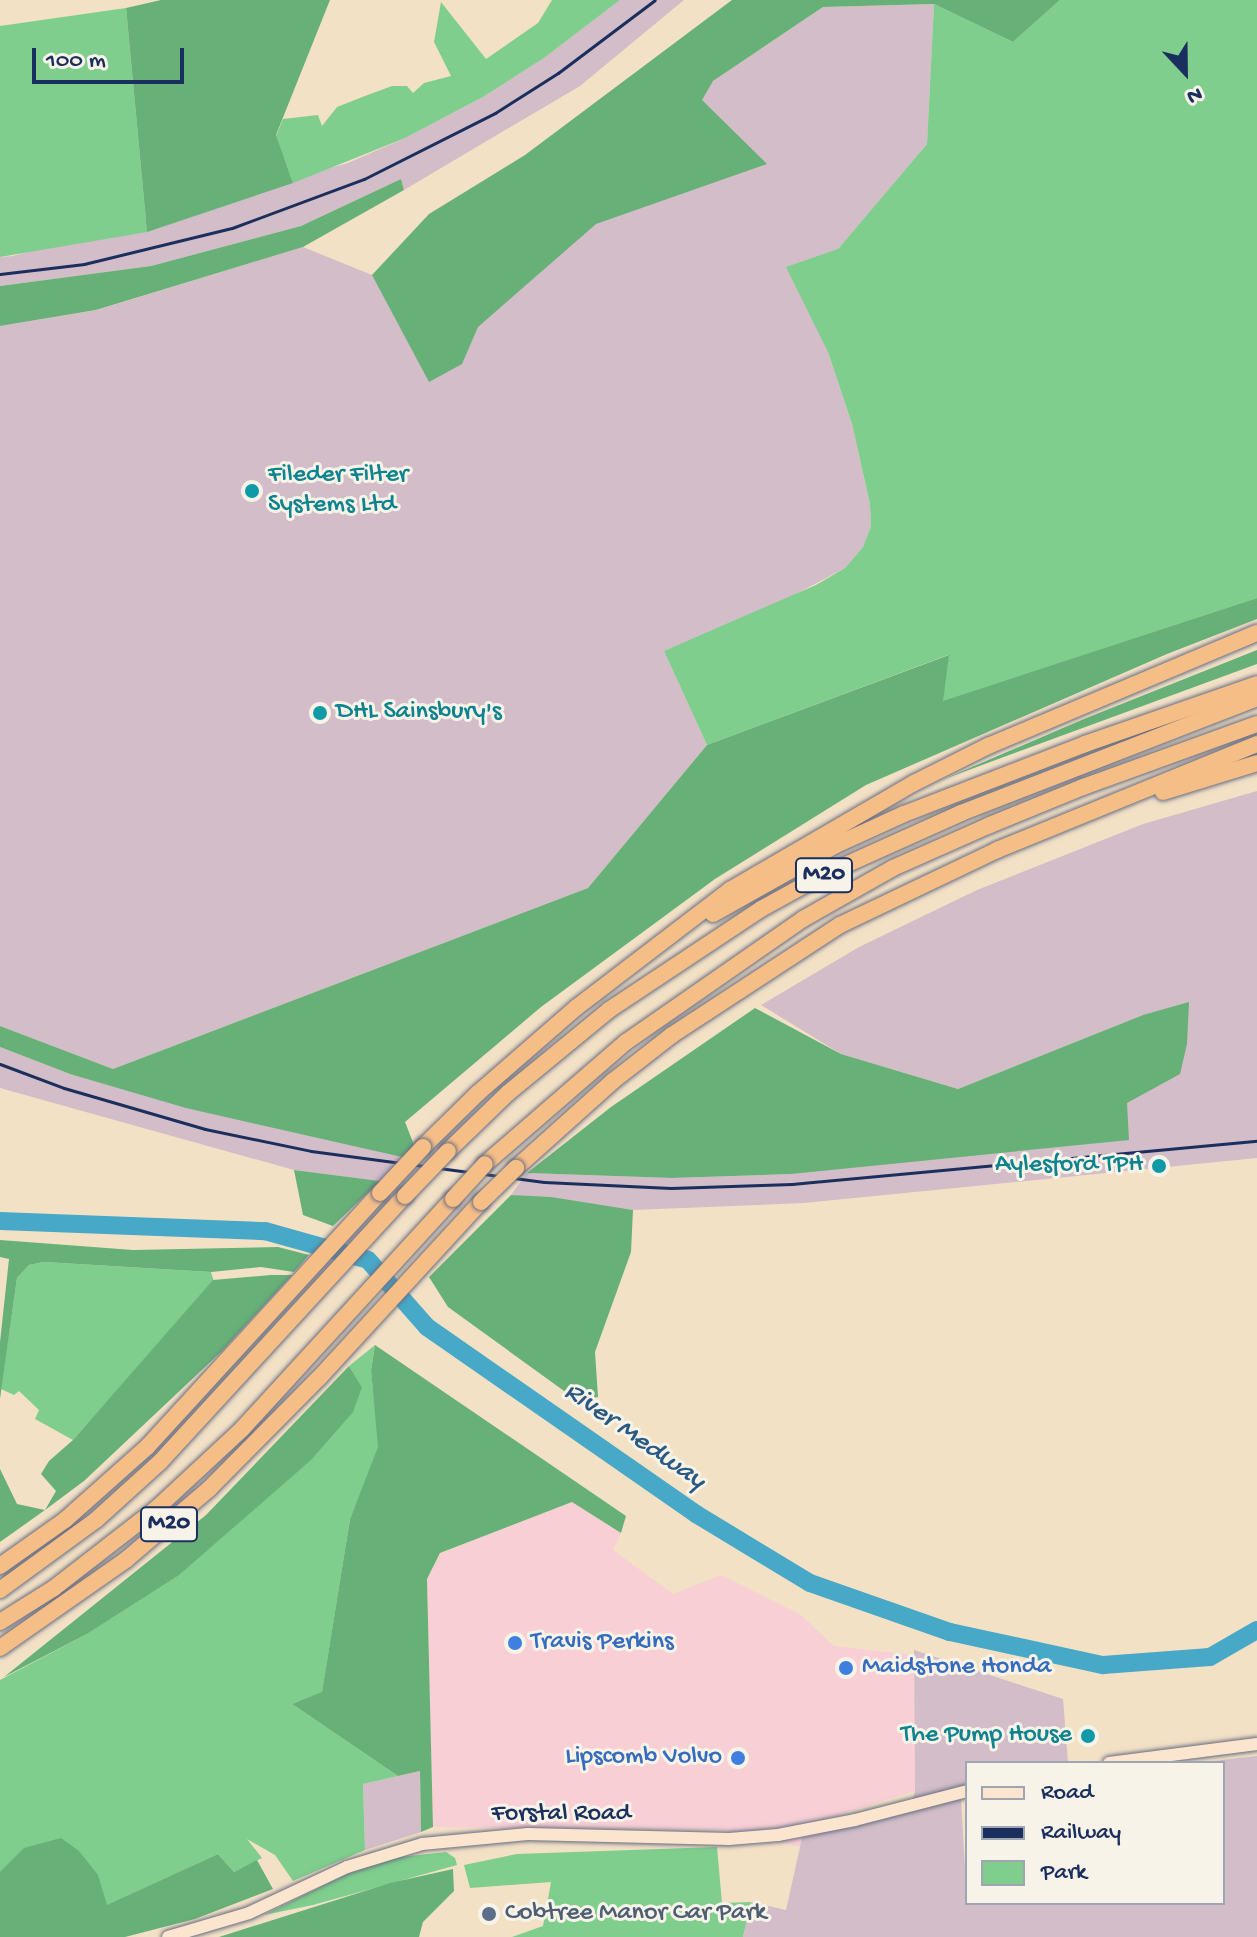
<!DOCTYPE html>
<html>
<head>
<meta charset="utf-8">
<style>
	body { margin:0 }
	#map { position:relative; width:1257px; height:1937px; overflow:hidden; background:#f3e1c6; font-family:"Gochi Hand",sans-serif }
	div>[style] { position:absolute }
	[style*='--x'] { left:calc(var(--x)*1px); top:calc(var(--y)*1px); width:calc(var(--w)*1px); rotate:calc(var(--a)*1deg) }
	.built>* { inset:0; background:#f7cfd5 }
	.industrial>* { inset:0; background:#d2bdc8 }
	.green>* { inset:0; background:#7fce8d }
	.forest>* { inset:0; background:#67b178 }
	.river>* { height:18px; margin:-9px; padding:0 9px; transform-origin:9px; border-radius:9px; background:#47a8c7 }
	.roads { filter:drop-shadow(0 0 2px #676d82) drop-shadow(0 0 2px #676d82) }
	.secondary>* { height:12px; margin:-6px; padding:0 6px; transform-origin:6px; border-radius:6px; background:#fbe5cf }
	.highway>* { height:16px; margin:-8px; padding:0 8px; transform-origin:8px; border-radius:8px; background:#f6be87 }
	.rail>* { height:3px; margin:-1.5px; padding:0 1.5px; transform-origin:1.5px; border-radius:1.5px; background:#1b2f5e }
	.bridges { filter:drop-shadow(0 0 2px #676d82) drop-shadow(0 0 2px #676d82) }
	.highway-bridge>* { height:16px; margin:-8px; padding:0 8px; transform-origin:8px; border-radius:8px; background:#f6be87 }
	.dots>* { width:22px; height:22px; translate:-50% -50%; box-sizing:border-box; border:4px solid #f7f3e8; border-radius:50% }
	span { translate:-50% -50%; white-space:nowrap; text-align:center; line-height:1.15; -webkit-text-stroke:6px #f7f3e8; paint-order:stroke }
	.shield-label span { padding:2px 6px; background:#f7f3e8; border:2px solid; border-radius:6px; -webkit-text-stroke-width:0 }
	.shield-label { font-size:24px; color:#1b2f5e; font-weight:700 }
	.culture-label { font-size:26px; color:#0d838f }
	.left { translate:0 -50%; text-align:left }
	.right { translate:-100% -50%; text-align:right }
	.shop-label { font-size:26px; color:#366cbe }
	.street-label { font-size:26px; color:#1b2f5e }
	.service-label { font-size:26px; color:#4e5e75 }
	.water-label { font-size:28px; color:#2a5983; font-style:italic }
	.legend { position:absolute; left:965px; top:1761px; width:260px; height:144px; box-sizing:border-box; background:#f7f3e8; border:2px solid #9fa5b1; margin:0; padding:10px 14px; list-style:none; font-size:24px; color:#1b2f5e }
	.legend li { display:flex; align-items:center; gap:16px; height:40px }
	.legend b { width:40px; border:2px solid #9fa5b1 }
	.north { position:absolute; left:1145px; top:32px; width:80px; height:80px; -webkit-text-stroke:6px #f7f3e8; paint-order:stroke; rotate:158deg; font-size:22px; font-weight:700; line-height:32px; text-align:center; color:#1b2f5e }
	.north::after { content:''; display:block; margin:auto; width:28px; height:36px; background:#1b2f5e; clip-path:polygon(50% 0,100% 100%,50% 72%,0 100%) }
	.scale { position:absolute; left:32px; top:48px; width:152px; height:36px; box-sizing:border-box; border:4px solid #1b2f5e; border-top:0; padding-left:10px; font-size:24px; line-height:28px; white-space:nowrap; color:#1b2f5e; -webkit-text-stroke:6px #f7f3e8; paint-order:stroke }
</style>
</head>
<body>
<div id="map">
	<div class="built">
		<div style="clip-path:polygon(572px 1502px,621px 1533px,613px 1550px,673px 1594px,721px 1575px,801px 1615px,834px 1646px,914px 1655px,915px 1791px,819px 1821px,819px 1851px,723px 1830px,433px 1827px,427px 1579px,441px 1553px)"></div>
	</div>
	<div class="industrial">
		<div style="clip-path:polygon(620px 0,684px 0,580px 86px,404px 190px,401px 179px,301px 226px,151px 266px,0 286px,0 257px,13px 256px,348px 163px,405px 138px,483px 97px,544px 58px)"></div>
		<div style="clip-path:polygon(934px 4px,927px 144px,838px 249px,828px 352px,852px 424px,870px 504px,871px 526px,863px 547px,845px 568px,830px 576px,779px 603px,664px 651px,707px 745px,588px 888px,113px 1069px,0 1026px,0 326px,97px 310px,303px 247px,372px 275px,713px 81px,823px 7px)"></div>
		<div style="clip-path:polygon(1257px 791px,1257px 1158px,804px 1203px,633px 1210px,511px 1195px,527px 1173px,672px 1178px,791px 1174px,1126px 1103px,1143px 1015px,958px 1089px,841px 1054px,761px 1005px,859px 947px,977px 890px,1143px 824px)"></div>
		<div style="clip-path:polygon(0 1047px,70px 1074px,414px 1145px,380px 1181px,294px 1170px,0 1088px)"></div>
		<div style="clip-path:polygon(914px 1650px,1063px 1699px,1068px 1762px,967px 1763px,967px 1796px,961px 1798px,967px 1903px,1223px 1903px,1223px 1763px,1196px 1763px,1257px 1756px,1257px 1937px,743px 1937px,751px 1902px,786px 1910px,802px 1838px,909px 1812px,915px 1791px)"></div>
		<div style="clip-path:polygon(420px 1771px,421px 1832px,365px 1850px,363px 1784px)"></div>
	</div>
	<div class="green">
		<div style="clip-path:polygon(552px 0,620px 0,544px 58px,483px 97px,405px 138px,293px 183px,276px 136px,283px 119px,318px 115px,322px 126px,337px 107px,365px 96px,392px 86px,407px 86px,413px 93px,424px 83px,451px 76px,434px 42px,441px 2px,486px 59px,538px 23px)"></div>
		<div style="clip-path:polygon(1060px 0,1257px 0,1257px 598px,942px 702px,948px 655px,707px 745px,664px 651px,816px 585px,845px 568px,863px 547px,871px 526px,870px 504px,852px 424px,828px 352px,786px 267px,838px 249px,927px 144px,934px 4px,1013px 42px)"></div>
		<div style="clip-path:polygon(126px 8px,147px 232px,0 257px,0 26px)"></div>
		<div style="clip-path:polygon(44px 1262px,211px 1272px,214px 1282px,73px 1440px,35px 1419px,39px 1410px,19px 1391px,14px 1395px,1px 1389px,17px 1278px,29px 1265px)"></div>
		<div style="clip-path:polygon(375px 1345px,371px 1370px,379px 1447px,350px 1519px,322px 1693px,292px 1704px,398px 1776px,363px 1784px,365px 1850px,293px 1881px,275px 1855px,247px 1839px,262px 1858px,234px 1872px,218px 1854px,106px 1906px,0 1872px,0 1680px,87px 1634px,181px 1573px,362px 1387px,349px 1366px)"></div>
		<div style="clip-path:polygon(717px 1847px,722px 1903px,751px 1902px,743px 1937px,512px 1937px,543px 1926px,551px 1882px,470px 1888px,464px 1865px,517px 1854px)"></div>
		<div style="clip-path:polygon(446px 1852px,455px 1858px,457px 1865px,313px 1905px,264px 1915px,345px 1875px,391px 1858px)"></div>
	</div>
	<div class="forest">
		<div style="clip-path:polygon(161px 0,330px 0,276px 135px,293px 183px,147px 232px,126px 8px)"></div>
		<div style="clip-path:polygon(732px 0,1060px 0,1013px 42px,934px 4px,823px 7px,713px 81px,702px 100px,767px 164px,596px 224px,478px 327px,462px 364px,429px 382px,372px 275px,429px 214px,525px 155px)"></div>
		<div style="clip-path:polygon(401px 179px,404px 190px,303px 247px,96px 310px,0 326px,0 286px,151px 266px,301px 226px)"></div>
		<div style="clip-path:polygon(1257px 598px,1257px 619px,1167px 654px,866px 785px,715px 879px,541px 1007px,405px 1122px,414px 1145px,402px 1157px,186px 1108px,70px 1074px,0 1047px,0 1026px,113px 1069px,588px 888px,707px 745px,949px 655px,943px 701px)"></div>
		<div style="clip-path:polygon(1257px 650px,1257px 664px,944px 779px,1084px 719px)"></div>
		<div style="clip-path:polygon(1189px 1002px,1187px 1044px,1180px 1074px,1127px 1103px,1129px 1140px,791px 1174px,672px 1178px,527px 1173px,611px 1107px,755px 1008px,841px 1054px,958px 1089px,1143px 1015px)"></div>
		<div style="clip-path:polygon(294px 1170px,380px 1181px,333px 1226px,303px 1215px)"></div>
		<div style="clip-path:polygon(511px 1195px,551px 1197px,633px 1210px,631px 1252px,595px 1352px,598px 1397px,578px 1401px,448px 1307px,429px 1277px)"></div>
		<div style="clip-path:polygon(0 1240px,133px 1250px,278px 1247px,309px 1255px,294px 1272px,261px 1267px,211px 1272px,44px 1262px,29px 1265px,17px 1278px,0 1399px,0 1342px,9px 1259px,0 1257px)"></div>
		<div style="clip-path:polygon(271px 1275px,292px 1275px,222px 1351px,84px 1481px,45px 1510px,0 1542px,0 1469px,17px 1504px,45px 1510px,56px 1491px,41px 1474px,49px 1461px,73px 1440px,213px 1280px)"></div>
		<div style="clip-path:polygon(375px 1345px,626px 1516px,621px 1533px,572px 1502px,440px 1553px,427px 1579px,433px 1827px,421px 1832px,420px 1771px,398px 1776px,292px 1704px,322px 1692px,350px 1519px,378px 1447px,371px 1370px)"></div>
		<div style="clip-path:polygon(349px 1366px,362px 1387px,353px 1412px,311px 1460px,179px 1575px,87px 1634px,4px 1677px,206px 1515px)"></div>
		<div style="clip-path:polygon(61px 1838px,79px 1851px,98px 1875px,107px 1905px,218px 1854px,234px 1872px,257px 1860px,273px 1889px,195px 1919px,125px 1937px,0 1937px,0 1872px,24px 1848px)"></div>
		<div style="clip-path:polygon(453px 1869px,454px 1891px,423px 1922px,419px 1937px,219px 1937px,390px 1883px)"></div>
	</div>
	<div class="river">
		<div style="--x:0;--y:1221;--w:265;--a:2.2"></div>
		<div style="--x:265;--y:1231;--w:107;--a:15.7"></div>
		<div style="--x:368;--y:1260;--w:89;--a:48.6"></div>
		<div style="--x:427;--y:1327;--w:328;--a:34.8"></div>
		<div style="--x:696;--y:1514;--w:133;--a:31.2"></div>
		<div style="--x:810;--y:1583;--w:148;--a:19.3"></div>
		<div style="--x:950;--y:1632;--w:157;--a:12.2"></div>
		<div style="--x:1103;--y:1665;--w:107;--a:-4.3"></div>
		<div style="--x:1210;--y:1657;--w:54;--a:-29.9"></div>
	</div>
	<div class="roads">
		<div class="secondary">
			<div style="--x:1109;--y:1763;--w:149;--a:-7.3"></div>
			<div style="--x:168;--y:1937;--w:84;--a:-16.5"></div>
			<div style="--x:249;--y:1913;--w:108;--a:-25.1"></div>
			<div style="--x:347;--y:1867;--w:78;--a:-17"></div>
			<div style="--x:422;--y:1844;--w:106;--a:-5.4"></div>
			<div style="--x:528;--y:1834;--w:201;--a:1.4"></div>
			<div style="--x:729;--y:1839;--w:49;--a:-4.7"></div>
			<div style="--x:778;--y:1835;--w:78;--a:-11"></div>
			<div style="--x:855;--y:1820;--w:116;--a:-14.5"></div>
		</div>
		<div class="highway">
			<div style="--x:1163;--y:792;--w:98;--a:-17.1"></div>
			<div style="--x:713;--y:914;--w:141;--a:-29.3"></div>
			<div style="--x:836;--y:845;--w:75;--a:-24.5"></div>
			<div style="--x:904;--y:814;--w:194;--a:-21.1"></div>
			<div style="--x:1085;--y:744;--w:182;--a:-19.2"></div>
			<div style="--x:423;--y:1147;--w:77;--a:-44.5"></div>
			<div style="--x:478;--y:1093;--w:131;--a:-41"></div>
			<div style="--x:577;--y:1007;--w:193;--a:-37.4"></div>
			<div style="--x:730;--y:890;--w:213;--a:-30.2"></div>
			<div style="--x:914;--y:783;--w:83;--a:-26.6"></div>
			<div style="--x:988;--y:746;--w:292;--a:-22.8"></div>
			<div style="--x:448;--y:1151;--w:83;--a:-44"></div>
			<div style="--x:508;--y:1093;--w:131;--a:-39.4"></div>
			<div style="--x:609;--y:1010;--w:182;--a:-33.6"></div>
			<div style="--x:761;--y:909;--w:68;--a:-28.8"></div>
			<div style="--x:821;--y:876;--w:154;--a:-24.2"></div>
			<div style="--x:961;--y:813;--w:318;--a:-21.2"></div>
			<div style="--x:485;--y:1164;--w:186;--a:-40.9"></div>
			<div style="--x:626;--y:1042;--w:216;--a:-34.8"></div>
			<div style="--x:803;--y:919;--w:103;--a:-29.5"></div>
			<div style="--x:893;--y:868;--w:106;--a:-23.9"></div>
			<div style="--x:990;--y:825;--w:100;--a:-22.2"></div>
			<div style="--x:1083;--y:787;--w:185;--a:-19.9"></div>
			<div style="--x:516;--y:1168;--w:130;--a:-41.9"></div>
			<div style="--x:613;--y:1081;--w:75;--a:-37.9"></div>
			<div style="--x:672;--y:1035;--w:201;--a:-33.2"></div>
			<div style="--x:840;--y:925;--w:174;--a:-25.5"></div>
			<div style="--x:997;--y:850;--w:281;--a:-22.2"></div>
			<div style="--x:0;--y:1566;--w:80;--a:-35.3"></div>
			<div style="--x:65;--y:1520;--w:111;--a:-41.7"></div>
			<div style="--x:148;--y:1446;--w:343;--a:-47.5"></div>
			<div style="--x:0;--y:1590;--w:119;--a:-36.1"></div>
			<div style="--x:96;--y:1520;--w:86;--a:-42.2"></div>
			<div style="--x:160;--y:1462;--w:362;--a:-47.4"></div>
			<div style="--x:0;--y:1622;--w:64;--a:-32.2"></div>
			<div style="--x:54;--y:1588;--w:130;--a:-37.8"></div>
			<div style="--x:157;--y:1508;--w:116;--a:-42.9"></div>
			<div style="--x:242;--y:1429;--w:312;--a:-47.5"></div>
			<div style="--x:0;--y:1648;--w:155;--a:-35"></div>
			<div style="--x:127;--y:1559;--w:108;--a:-40.5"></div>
			<div style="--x:209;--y:1489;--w:156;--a:-45.3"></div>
			<div style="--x:319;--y:1378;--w:239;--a:-47.4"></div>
		</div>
	</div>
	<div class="rail">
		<div style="--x:0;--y:274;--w:85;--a:-6.8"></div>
		<div style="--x:84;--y:264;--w:152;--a:-13.7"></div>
		<div style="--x:232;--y:228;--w:141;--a:-20.4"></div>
		<div style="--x:364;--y:179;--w:147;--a:-26.7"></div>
		<div style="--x:495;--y:113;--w:75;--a:-32.4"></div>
		<div style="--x:558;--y:73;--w:121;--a:-37"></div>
		<div style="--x:0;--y:1064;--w:68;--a:20.6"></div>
		<div style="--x:64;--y:1088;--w:147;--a:16.2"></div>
		<div style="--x:205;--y:1129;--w:108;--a:11.7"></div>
		<div style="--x:311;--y:1151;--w:235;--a:7.6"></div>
		<div style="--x:544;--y:1182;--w:127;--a:2.7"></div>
		<div style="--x:671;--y:1188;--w:121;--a:-1.9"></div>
		<div style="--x:792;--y:1184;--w:467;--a:-5.3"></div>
	</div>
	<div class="bridges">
		<div class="highway-bridge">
			<div style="--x:380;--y:1193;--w:63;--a:-46.9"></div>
			<div style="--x:405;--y:1196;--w:62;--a:-46.3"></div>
			<div style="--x:453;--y:1199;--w:47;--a:-47.6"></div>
			<div style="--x:481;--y:1202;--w:49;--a:-44.2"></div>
		</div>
	</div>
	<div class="dots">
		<div style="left:252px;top:491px;background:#0f9aa8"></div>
		<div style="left:320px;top:713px;background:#0f9aa8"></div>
		<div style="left:1159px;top:1166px;background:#0f9aa8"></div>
		<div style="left:515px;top:1643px;background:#3f7fe0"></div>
		<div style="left:846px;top:1668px;background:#3f7fe0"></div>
		<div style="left:1088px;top:1736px;background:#0f9aa8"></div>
		<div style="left:738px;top:1758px;background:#3f7fe0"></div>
		<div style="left:489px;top:1914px;background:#5c6f8a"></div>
	</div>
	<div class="shield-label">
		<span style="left:824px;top:875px">M20</span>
		<span style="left:169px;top:1524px">M20</span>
	</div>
	<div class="culture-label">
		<span class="left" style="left:268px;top:491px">Fileder Filter<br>Systems Ltd</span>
		<span class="left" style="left:336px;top:713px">DHL Sainsbury's</span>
		<span class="right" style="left:1143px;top:1166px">Aylesford TPH</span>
		<span class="right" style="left:1072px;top:1736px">The Pump House</span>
	</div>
	<div class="shop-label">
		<span class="left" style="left:531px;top:1643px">Travis Perkins</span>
		<span class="left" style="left:862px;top:1668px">Maidstone Honda</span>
		<span class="right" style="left:722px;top:1758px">Lipscomb Volvo</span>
	</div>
	<div class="street-label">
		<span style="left:561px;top:1815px">Forstal Road</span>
	</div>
	<div class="service-label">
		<span class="left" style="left:505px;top:1914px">Cobtree Manor Car Park</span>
	</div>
	<div class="water-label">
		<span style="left:634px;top:1437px;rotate:35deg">River Medway</span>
	</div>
	<ul class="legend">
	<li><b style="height:10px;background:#fbe5cf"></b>Road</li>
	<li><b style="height:10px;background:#1b2f5e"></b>Railway</li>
	<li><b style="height:22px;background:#7fce8d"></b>Park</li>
	</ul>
	<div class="north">N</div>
	<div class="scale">100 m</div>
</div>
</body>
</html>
